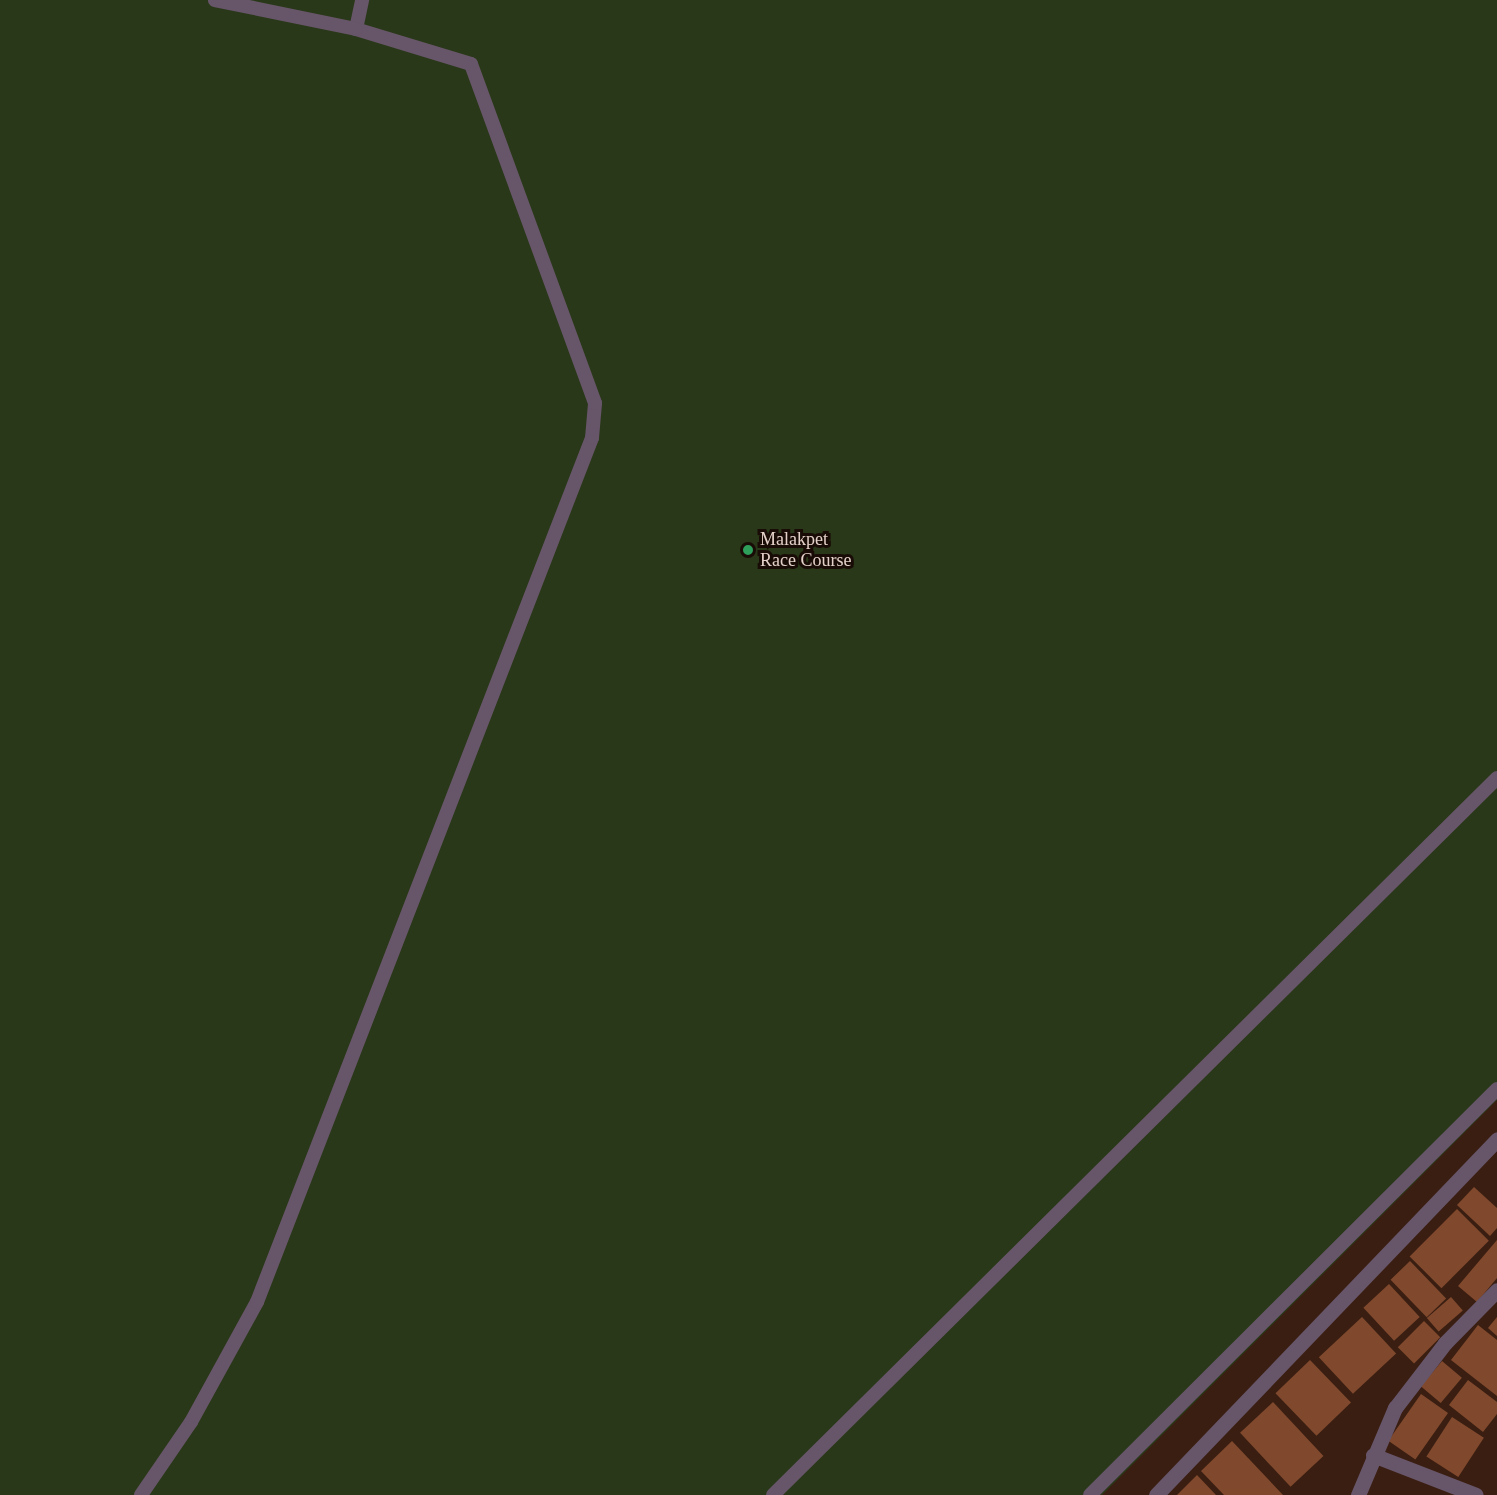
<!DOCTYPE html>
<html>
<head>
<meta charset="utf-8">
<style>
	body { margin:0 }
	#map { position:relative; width:1497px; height:1495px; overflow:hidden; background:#3a1e11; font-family:Georgia,serif }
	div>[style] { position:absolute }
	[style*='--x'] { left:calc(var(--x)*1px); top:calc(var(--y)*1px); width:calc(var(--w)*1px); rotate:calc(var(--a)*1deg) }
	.green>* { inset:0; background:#293818 }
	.building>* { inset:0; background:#80492d; transform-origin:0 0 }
	.lane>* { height:14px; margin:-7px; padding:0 7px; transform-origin:7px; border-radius:7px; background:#675569 }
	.street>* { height:15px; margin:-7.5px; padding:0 7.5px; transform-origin:7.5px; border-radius:7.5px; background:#675569 }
	.dots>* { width:16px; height:16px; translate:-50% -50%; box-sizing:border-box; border:3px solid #190c07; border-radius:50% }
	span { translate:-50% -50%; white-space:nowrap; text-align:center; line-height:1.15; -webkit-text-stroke:6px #190c07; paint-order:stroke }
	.poi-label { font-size:18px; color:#e4d1c9 }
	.left { translate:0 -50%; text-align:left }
</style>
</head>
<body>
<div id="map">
	<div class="green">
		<div style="clip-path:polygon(0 0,1497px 0,1497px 1100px,1102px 1495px,0 1495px)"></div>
	</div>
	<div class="building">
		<div style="clip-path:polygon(1474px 1187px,1497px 1208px,1497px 1228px,1490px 1236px,1457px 1205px)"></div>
		<div style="left:1457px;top:1209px;width:45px;height:67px;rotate:45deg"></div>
		<div style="clip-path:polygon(1497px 1240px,1497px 1278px,1477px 1302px,1458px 1286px)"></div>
		<div style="left:1410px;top:1261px;width:52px;height:27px;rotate:46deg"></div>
		<div style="left:1389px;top:1284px;width:45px;height:35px;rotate:47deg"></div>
		<div style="left:1451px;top:1297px;width:18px;height:32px;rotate:49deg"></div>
		<div style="left:1362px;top:1317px;width:50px;height:59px;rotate:47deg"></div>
		<div style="clip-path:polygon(1497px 1317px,1497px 1336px,1488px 1328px)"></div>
		<div style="left:1424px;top:1321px;width:23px;height:37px;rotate:45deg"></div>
		<div style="clip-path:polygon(1478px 1325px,1497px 1340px,1497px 1396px,1451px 1360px)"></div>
		<div style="left:1310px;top:1360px;width:59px;height:48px;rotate:46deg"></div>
		<div style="left:1442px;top:1361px;width:26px;height:33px;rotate:40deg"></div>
		<div style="clip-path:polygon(1468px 1380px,1497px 1402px,1497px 1414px,1483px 1432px,1449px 1405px)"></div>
		<div style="left:1421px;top:1394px;width:33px;height:57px;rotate:35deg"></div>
		<div style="left:1273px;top:1402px;width:74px;height:45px;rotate:47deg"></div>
		<div style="left:1452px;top:1417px;width:38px;height:47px;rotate:33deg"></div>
		<div style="clip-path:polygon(1232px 1441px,1283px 1495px,1224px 1495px,1201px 1471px)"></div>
		<div style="clip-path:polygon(1197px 1475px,1216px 1495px,1177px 1495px)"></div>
	</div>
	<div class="lane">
		<div style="--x:356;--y:29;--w:30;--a:-78"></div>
		<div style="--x:141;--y:1495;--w:88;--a:-55.6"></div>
		<div style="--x:191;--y:1422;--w:137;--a:-61.2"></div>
		<div style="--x:257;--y:1302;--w:927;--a:-68.81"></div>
		<div style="--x:592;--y:438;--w:35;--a:-85"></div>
		<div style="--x:595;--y:403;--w:361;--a:-110.1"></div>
		<div style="--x:471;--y:64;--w:120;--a:-163.1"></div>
		<div style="--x:356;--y:29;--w:144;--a:-168.4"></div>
		<div style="--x:773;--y:1495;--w:1019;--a:-44.72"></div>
		<div style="--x:1090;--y:1495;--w:575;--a:-44.93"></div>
	</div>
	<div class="street">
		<div style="--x:1373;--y:1455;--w:110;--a:21.2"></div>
		<div style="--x:1156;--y:1495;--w:493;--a:-46.2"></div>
		<div style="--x:1358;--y:1495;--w:95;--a:-67"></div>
		<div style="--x:1395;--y:1408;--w:82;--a:-52.4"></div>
		<div style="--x:1445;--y:1343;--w:74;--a:-45.5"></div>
	</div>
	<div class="dots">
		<div style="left:748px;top:550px;background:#2e9e5b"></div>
	</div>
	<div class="poi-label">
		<span class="left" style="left:760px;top:550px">Malakpet<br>Race Course</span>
	</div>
</div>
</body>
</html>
